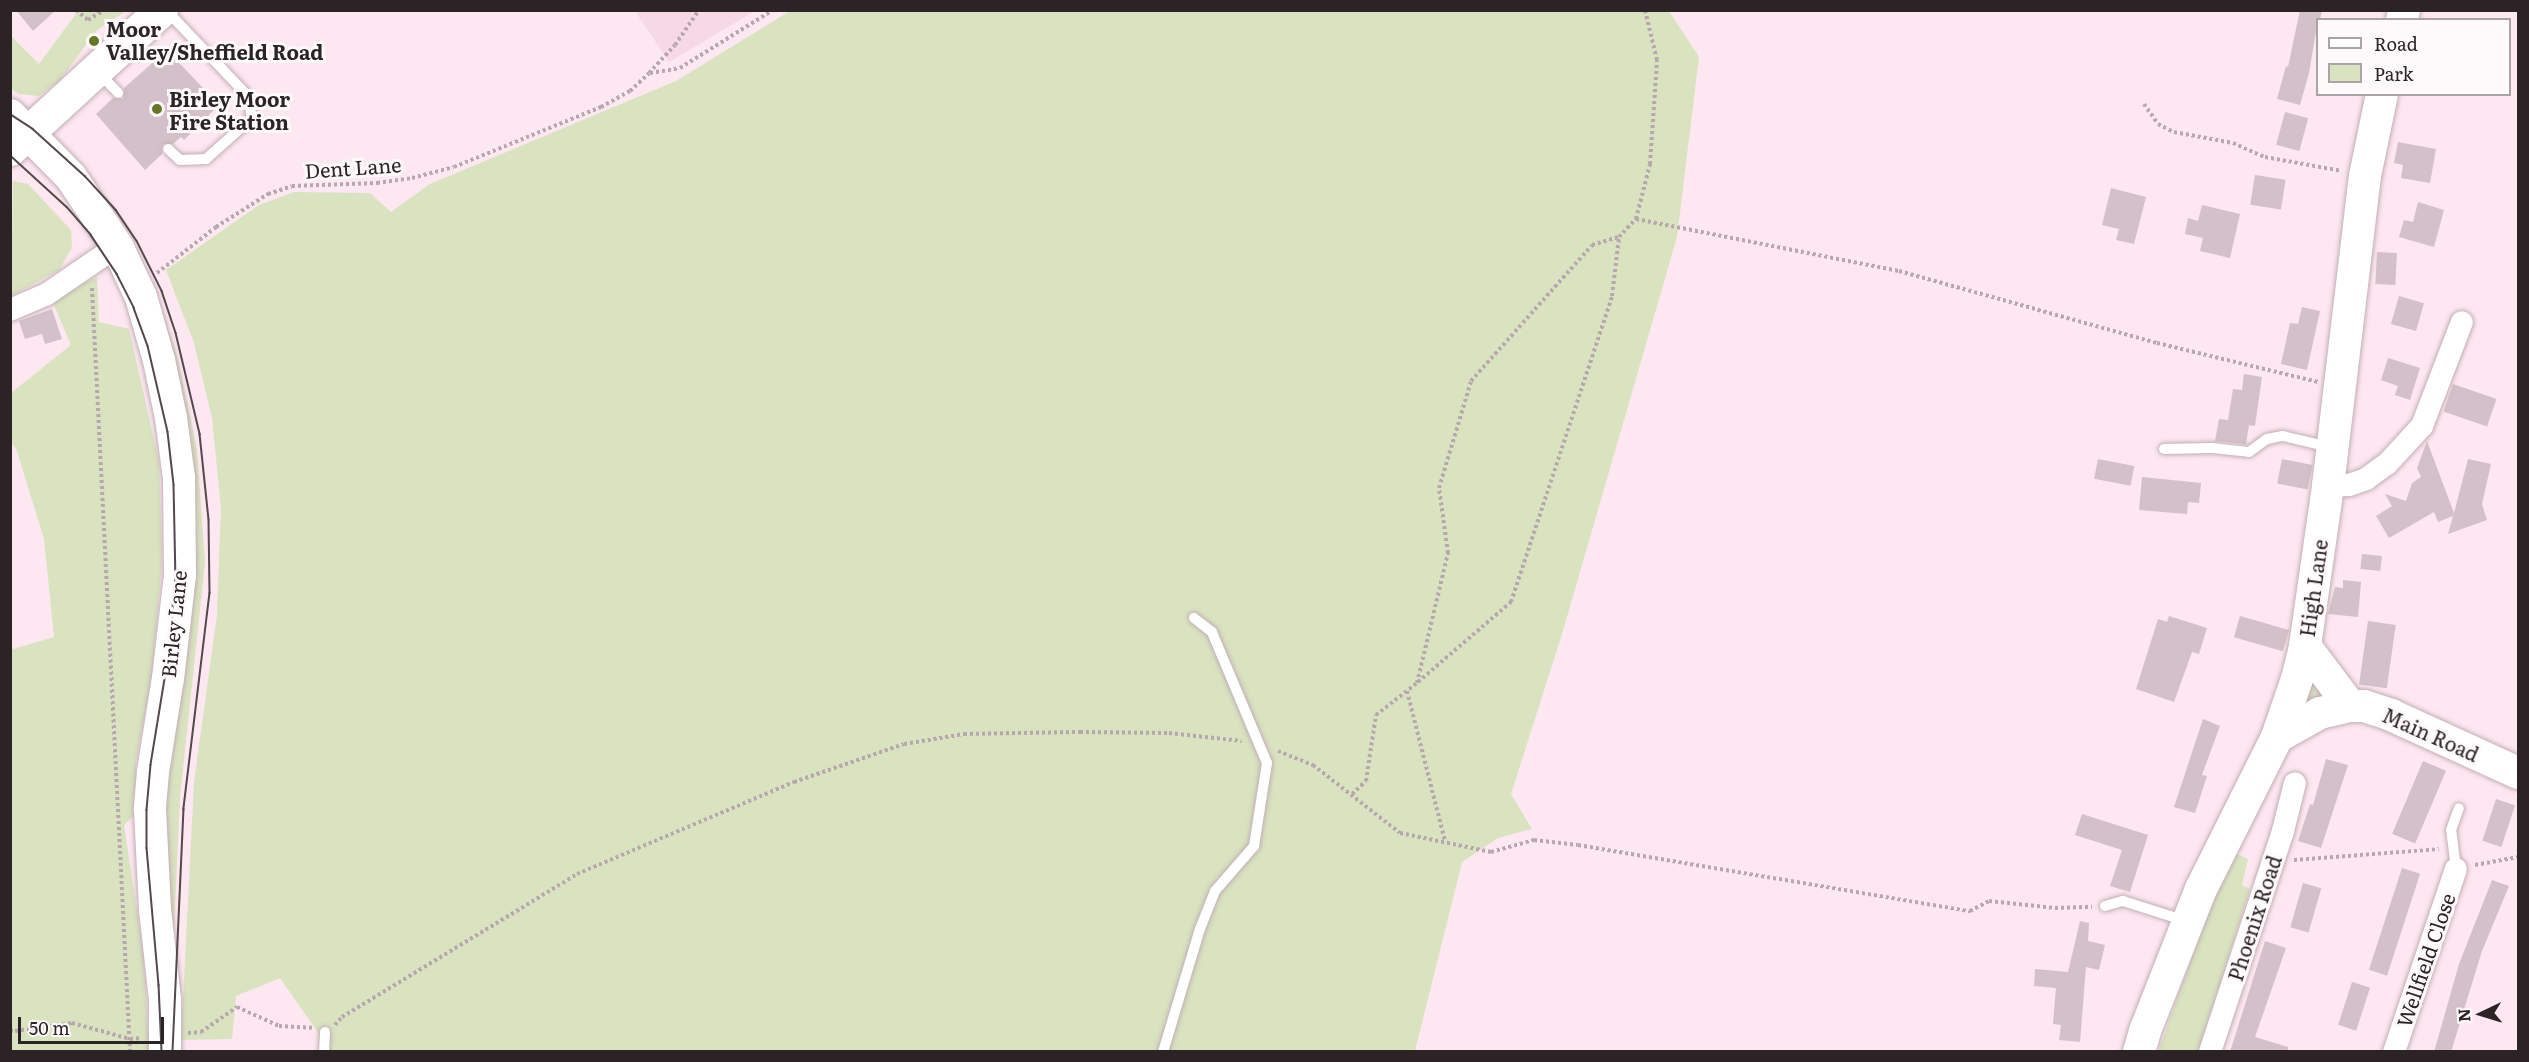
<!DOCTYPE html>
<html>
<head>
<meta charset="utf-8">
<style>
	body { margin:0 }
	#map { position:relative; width:2529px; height:1062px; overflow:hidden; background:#fde7f0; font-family:Literata,serif }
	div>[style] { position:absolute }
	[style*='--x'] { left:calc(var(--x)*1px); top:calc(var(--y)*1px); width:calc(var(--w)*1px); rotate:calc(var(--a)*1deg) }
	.built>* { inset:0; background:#f6d9e5 }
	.green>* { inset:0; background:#d9e3bf }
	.building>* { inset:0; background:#d4c0c8; transform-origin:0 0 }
	.path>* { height:4px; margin-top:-2px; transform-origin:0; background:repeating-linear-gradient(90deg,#b8a7ae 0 3px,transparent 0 6px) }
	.roads { filter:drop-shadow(0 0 2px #c2aeb6) drop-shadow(0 0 2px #c2aeb6) }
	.lane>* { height:10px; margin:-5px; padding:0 5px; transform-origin:5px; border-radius:5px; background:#fff }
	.street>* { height:22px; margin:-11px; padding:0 11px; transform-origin:11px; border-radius:11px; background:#fff }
	.secondary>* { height:32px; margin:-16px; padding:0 16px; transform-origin:16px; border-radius:16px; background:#fff }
	.primary>* { height:33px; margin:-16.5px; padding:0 16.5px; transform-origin:16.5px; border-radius:16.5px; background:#fff }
	.tram>* { height:1.5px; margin:-0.75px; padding:0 0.75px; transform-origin:0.75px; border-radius:0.75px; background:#53484c }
	.dots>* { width:16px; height:16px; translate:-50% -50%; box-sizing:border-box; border:3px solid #fefafb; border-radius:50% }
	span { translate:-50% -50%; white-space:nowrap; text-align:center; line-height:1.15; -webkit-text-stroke:6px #fefafb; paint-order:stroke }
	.poi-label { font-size:20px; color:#2b2326; font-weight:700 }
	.left { translate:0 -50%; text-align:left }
	.street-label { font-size:20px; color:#2b2326 }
	.frame { position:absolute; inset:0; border:12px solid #2b2326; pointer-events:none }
	.legend { position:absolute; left:2316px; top:18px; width:195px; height:78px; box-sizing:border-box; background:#fefafb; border:2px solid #aaa4a6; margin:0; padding:8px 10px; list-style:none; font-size:18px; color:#2b2326 }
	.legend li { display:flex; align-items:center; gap:12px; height:30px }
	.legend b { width:30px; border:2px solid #aaa4a6 }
	.north { position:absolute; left:2451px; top:984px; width:60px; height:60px; -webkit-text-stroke:4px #fefafb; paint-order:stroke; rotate:266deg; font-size:16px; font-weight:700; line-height:24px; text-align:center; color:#2b2326 }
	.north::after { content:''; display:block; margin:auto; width:21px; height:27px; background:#2b2326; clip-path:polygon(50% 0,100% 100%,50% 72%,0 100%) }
	.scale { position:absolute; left:18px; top:1017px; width:146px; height:27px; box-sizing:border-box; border:3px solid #2b2326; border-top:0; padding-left:8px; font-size:18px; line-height:21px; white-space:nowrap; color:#2b2326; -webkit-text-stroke:4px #fefafb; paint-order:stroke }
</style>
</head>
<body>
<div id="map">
	<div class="built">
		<div style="clip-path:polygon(635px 11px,755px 11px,669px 62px)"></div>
	</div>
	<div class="green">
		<div style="clip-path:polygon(78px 11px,126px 11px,96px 31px,61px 79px,39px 96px,19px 94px,11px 89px,11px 36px,39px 64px)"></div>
		<div style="clip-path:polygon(790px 11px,1669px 11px,1699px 57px,1677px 237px,1562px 634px,1511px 794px,1532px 829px,1498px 838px,1462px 862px,1415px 1051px,320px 1051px,319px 1034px,280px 978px,236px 996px,232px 1039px,181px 1040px,194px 782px,217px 615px,221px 509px,212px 418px,194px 343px,166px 270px,259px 205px,294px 192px,370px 193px,391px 212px,430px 184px,676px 81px)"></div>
		<div style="clip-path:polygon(13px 181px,28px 184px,71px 230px,72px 248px,59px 270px,11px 296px)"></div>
		<div style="clip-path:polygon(97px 277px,99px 322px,129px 329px,159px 462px,162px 560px,152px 675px,136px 761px,136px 814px,124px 825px,144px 957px,149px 1051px,11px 1051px,10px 650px,54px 637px,44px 539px,17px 451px,11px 442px,11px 393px,71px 345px,51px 298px)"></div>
		<div style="clip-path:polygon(151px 298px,158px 299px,178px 359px,197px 449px,205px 563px,180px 797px,173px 951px,162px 809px,181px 680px)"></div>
		<div style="clip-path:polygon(2310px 672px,2328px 697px,2297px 711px)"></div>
		<div style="clip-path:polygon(2230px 851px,2248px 859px,2242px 885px,2250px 889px,2199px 1051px,2158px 1052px)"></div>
	</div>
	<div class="building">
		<div style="clip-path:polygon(16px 10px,56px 10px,33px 31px)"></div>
		<div style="clip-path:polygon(2300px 10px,2322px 10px,2320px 20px,2318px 20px,2309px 73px,2300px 105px,2277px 99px,2286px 66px,2288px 67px)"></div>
		<div style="clip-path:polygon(167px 50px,219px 105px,184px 140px,181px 137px,173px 144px,163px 144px,162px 154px,145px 170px,96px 114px,113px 98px,123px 99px,124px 88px)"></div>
		<div style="left:2285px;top:112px;width:24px;height:34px;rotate:15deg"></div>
		<div style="clip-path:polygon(2398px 142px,2436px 149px,2430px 183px,2401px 178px,2403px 165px,2394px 163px)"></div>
		<div style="left:2255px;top:175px;width:31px;height:30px;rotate:9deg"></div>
		<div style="clip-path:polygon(2111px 188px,2146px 197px,2134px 244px,2116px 240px,2119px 229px,2102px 225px)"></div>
		<div style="clip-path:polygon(2418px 202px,2444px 210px,2434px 247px,2399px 237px,2404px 220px,2413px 222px)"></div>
		<div style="clip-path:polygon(2202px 205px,2240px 214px,2230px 258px,2200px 251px,2203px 238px,2185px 234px,2188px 218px,2198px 221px)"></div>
		<div style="left:2377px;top:252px;width:20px;height:32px;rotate:3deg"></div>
		<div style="left:2399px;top:296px;width:26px;height:29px;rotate:16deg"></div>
		<div style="clip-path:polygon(2302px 307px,2320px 311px,2307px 370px,2281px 364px,2290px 323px,2298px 324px)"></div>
		<div style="clip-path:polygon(52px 309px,62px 339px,45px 344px,42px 334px,25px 339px,19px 321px)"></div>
		<div style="clip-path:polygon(2388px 358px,2420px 368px,2410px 400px,2395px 395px,2398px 386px,2381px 380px)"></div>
		<div style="clip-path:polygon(2244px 374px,2262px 377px,2255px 426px,2249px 425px,2246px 444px,2215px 441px,2219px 419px,2228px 420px,2233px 389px,2242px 390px)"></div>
		<div style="left:2453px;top:384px;width:46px;height:29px;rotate:19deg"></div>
		<div style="clip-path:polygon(2427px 441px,2454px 513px,2468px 459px,2491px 464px,2482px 504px,2487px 520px,2448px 534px,2453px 516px,2438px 522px,2434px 512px,2389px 538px,2376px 516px,2392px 506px,2385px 494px,2406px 501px,2412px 483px,2421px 477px,2417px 468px)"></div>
		<div style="left:2098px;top:459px;width:37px;height:20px;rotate:11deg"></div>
		<div style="left:2282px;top:459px;width:31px;height:25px;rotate:11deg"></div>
		<div style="clip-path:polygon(2142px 477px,2201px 483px,2199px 503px,2188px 502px,2187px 514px,2139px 510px)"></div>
		<div style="left:2362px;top:554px;width:20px;height:15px;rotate:6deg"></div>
		<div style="clip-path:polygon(2343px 580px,2361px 582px,2358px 617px,2328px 614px,2335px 587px,2343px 588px)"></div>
		<div style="clip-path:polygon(2169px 616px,2207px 628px,2199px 654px,2192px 652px,2174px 702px,2136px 689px,2158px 619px,2167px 622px)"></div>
		<div style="left:2240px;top:616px;width:51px;height:22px;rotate:16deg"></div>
		<div style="left:2368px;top:621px;width:28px;height:64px;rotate:8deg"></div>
		<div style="clip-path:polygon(2203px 719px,2220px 726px,2202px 775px,2207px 776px,2195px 813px,2174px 807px)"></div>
		<div style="clip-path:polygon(2326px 759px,2348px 765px,2321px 848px,2298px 841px,2310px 804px,2313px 805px)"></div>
		<div style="left:2423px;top:761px;width:25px;height:79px;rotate:23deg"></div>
		<div style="left:2496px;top:799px;width:20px;height:44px;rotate:18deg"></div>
		<div style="clip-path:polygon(2082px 814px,2148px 835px,2130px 892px,2110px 886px,2122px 850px,2075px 835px)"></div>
		<div style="left:2402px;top:868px;width:19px;height:107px;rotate:18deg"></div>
		<div style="clip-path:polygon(2492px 880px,2509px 886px,2482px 951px,2451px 1052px,2434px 1052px,2459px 964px)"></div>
		<div style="left:2303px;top:883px;width:19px;height:46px;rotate:16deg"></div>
		<div style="clip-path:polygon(2080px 921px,2089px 923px,2088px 941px,2105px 945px,2099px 970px,2086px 967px,2080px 1042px,2059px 1040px,2061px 1025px,2053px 1024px,2056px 988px,2034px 986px,2035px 969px,2068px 972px)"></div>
		<div style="clip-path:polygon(2265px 941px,2286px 948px,2255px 1037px,2288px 1047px,2288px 1052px,2230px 1052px)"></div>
		<div style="left:2352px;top:982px;width:19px;height:45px;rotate:18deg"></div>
	</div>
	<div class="path">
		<div style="--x:76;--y:10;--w:16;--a:40"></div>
		<div style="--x:88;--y:20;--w:19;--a:-32"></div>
		<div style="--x:650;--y:73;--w:30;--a:-9"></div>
		<div style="--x:680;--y:68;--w:110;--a:-31.9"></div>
		<div style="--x:2144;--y:104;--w:24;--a:55"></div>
		<div style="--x:2158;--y:124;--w:18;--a:27"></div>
		<div style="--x:2174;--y:132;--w:60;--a:10.6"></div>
		<div style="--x:2233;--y:143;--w:35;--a:24"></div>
		<div style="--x:2265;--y:157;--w:78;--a:10.3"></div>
		<div style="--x:1636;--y:219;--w:268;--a:11.2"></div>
		<div style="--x:1899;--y:271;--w:268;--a:15.6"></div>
		<div style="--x:2157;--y:343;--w:166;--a:13.6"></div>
		<div style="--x:157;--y:273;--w:75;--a:-37.9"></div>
		<div style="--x:216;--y:227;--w:62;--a:-32.4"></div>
		<div style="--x:268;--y:194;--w:25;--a:-18"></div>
		<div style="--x:292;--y:186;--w:85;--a:-2"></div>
		<div style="--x:377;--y:183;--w:35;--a:-8"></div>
		<div style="--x:412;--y:178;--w:43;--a:-14.7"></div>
		<div style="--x:454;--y:167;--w:159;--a:-22.2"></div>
		<div style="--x:601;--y:107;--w:33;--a:-29"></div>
		<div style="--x:630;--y:91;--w:26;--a:-43"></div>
		<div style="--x:649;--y:73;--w:38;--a:-47"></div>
		<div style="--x:675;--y:45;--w:42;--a:-55.6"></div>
		<div style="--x:92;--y:288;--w:765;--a:87.15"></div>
		<div style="--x:1418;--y:682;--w:123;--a:-40.7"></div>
		<div style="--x:1511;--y:602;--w:322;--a:-71.7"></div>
		<div style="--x:1612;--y:296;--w:59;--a:-83.2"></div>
		<div style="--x:1407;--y:691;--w:155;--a:75.8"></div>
		<div style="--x:1278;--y:751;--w:38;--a:22"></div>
		<div style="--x:1313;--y:765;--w:110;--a:38"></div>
		<div style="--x:1400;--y:833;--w:93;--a:11.8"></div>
		<div style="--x:1491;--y:852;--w:45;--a:-15.6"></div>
		<div style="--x:1534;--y:840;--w:44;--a:6.5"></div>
		<div style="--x:1578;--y:845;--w:398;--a:9.6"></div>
		<div style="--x:1970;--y:911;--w:21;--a:-28"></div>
		<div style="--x:1989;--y:901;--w:66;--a:6.1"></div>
		<div style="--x:2055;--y:908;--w:37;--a:-2"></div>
		<div style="--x:1352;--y:794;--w:19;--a:-43"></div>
		<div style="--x:1366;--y:781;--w:67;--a:-81.4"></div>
		<div style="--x:1376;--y:715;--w:52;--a:-38"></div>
		<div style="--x:1417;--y:683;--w:134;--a:-76.6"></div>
		<div style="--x:1448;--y:553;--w:66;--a:-97.9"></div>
		<div style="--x:1439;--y:488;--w:112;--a:-73.3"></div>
		<div style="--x:1471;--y:381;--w:182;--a:-48.3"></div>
		<div style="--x:1592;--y:245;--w:28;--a:-17"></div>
		<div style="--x:1619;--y:237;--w:25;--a:-47"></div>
		<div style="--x:1636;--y:219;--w:57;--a:-75.7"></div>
		<div style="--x:1650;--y:164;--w:104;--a:-86.1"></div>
		<div style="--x:1657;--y:60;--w:51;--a:-103.5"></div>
		<div style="--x:2294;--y:860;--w:145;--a:-4.3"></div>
		<div style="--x:2475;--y:865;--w:44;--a:-10.5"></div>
		<div style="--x:335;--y:1025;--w:11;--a:-49"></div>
		<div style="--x:342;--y:1017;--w:275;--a:-31.3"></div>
		<div style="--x:577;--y:874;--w:236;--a:-23"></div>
		<div style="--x:794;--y:782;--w:116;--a:-19.1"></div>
		<div style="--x:904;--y:744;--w:61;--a:-9.5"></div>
		<div style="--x:964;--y:734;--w:116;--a:-1"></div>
		<div style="--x:1080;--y:732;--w:89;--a:0.6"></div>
		<div style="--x:1169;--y:733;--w:73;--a:6.3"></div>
		<div style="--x:10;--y:1030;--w:5;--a:11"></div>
		<div style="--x:15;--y:1031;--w:58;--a:-8"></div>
		<div style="--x:72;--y:1023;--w:60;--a:15.4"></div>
		<div style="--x:130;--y:1039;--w:12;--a:-5"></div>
		<div style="--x:188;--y:1033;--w:13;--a:-4"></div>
		<div style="--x:201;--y:1032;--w:44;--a:-34.8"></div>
		<div style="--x:237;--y:1007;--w:46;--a:24.3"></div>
		<div style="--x:279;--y:1026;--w:33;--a:3"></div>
	</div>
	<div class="roads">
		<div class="lane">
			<div style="--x:166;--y:10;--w:119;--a:46.4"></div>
			<div style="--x:248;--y:96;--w:22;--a:80"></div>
			<div style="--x:252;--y:118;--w:62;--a:138.3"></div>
			<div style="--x:206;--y:159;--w:26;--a:178"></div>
			<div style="--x:180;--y:160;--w:16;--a:-137"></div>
			<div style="--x:98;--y:72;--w:29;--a:46"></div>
			<div style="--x:2164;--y:449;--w:48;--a:-1.2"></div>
			<div style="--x:2212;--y:448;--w:37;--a:6"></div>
			<div style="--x:2249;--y:452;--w:22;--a:-36"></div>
			<div style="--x:2267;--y:439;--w:16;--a:-11"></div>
			<div style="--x:2283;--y:436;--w:47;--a:13.4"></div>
			<div style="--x:2456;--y:869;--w:39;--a:-97"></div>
			<div style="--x:2451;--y:830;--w:23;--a:-70"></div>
			<div style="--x:2105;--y:906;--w:19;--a:-16"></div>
			<div style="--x:2123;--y:901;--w:66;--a:17.6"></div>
			<div style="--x:324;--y:1052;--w:20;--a:-87"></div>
			<div style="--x:1163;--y:1052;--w:128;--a:-73.3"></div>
			<div style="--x:1200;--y:929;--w:41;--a:-68.5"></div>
			<div style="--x:1215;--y:891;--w:60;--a:-49.1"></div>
			<div style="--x:1254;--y:846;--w:84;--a:-81.1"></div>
			<div style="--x:1267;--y:763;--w:142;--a:-112.8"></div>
			<div style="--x:1212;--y:632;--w:23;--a:-142"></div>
		</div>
		<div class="street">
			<div style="--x:10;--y:310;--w:40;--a:-23.4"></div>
			<div style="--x:47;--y:294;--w:85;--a:-34.4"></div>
			<div style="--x:2328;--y:486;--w:21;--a:-3"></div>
			<div style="--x:2349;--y:485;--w:18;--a:-19"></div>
			<div style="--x:2366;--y:479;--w:26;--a:-36"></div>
			<div style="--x:2387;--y:464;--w:52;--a:-47.4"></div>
			<div style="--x:2422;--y:426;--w:111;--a:-69"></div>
			<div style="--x:2210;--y:1052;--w:233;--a:-71.7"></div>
			<div style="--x:2283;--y:831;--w:49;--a:-76"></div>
			<div style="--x:2394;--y:1052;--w:193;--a:-71.3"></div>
		</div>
		<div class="secondary">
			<div style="--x:2402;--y:20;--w:10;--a:-79"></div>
			<div style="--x:10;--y:115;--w:87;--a:45.5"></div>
			<div style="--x:71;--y:177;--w:83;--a:56.3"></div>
			<div style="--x:117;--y:246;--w:56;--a:64.8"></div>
			<div style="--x:141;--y:297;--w:66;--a:74.1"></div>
			<div style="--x:159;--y:360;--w:59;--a:78.3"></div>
			<div style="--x:171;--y:418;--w:61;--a:82.4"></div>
			<div style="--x:179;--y:478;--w:97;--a:89.4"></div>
			<div style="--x:180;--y:575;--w:104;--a:96.6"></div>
			<div style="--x:168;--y:678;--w:95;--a:99.1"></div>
			<div style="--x:153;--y:772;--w:38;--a:95"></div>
			<div style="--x:150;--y:810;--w:99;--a:87.1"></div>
			<div style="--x:155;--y:909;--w:92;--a:83.7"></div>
			<div style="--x:165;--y:1000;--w:52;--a:90"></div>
			<div style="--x:2305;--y:646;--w:75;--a:53.1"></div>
			<div style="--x:2277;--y:737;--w:49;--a:-29.2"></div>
			<div style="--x:2320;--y:713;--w:31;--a:-13"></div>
			<div style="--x:2350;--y:706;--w:14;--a:0"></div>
			<div style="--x:2364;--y:706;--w:28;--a:18"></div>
			<div style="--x:2391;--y:715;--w:140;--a:24.5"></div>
			<div style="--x:2139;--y:1052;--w:22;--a:-74"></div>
			<div style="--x:2145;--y:1031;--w:153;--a:-68.5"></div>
			<div style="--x:2201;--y:889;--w:170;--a:-63.4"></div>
			<div style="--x:2277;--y:737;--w:61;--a:-71"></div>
			<div style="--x:2297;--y:679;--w:34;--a:-76"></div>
			<div style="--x:2305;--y:646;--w:162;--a:-81.8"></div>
			<div style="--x:2328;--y:486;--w:312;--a:-83.2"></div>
			<div style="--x:2365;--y:176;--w:84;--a:-78.3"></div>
		</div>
		<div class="primary">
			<div style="--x:10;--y:149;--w:205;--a:-42.6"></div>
		</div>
	</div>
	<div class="tram">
		<div style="--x:10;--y:114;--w:27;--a:33"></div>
		<div style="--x:33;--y:129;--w:70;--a:42.1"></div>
		<div style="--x:85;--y:176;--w:46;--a:47.6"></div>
		<div style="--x:116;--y:210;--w:37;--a:56"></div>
		<div style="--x:137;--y:241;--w:56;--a:63.4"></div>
		<div style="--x:162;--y:291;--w:44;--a:71.6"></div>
		<div style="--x:176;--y:333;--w:104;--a:76.6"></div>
		<div style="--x:200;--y:434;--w:86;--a:84"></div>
		<div style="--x:209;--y:520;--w:73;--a:89.2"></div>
		<div style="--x:210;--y:593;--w:218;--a:96.9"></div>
		<div style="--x:184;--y:809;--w:243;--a:92.6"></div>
		<div style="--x:10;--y:155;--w:77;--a:42.4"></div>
		<div style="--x:67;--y:207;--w:37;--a:49"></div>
		<div style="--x:91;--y:235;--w:47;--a:56.3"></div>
		<div style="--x:117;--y:274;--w:38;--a:63"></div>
		<div style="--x:134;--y:308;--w:40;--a:69.8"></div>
		<div style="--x:148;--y:346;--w:88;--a:76.9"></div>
		<div style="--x:168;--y:432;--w:53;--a:83.5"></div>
		<div style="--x:174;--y:485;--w:92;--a:88.8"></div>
		<div style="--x:176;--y:577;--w:90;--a:95.7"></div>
		<div style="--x:167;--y:667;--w:99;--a:99.3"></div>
		<div style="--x:151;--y:765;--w:45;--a:95.1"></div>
		<div style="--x:147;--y:810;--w:38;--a:90"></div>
		<div style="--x:147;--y:848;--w:138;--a:85"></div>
		<div style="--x:159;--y:985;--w:67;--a:87.4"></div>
	</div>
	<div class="dots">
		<div style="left:94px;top:41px;background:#677624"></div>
		<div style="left:157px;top:109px;background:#677624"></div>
	</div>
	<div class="poi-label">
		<span class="left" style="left:106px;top:40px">Moor<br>Valley/Sheffield Road</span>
		<span class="left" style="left:169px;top:110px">Birley Moor<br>Fire Station</span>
	</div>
	<div class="street-label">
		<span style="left:353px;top:167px;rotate:-4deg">Dent Lane</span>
		<span style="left:2313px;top:588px;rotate:-82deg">High Lane</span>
		<span style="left:173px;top:624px;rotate:-84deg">Birley Lane</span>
		<span style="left:2431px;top:734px;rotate:24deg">Main Road</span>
		<span style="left:2254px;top:918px;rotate:-72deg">Phoenix Road</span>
		<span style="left:2425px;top:960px;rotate:-71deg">Wellfield Close</span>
	</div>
	<div class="frame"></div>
	<ul class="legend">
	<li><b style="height:8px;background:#fff"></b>Road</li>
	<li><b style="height:16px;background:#d9e3bf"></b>Park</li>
	</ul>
	<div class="north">N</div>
	<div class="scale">50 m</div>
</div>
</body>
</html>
